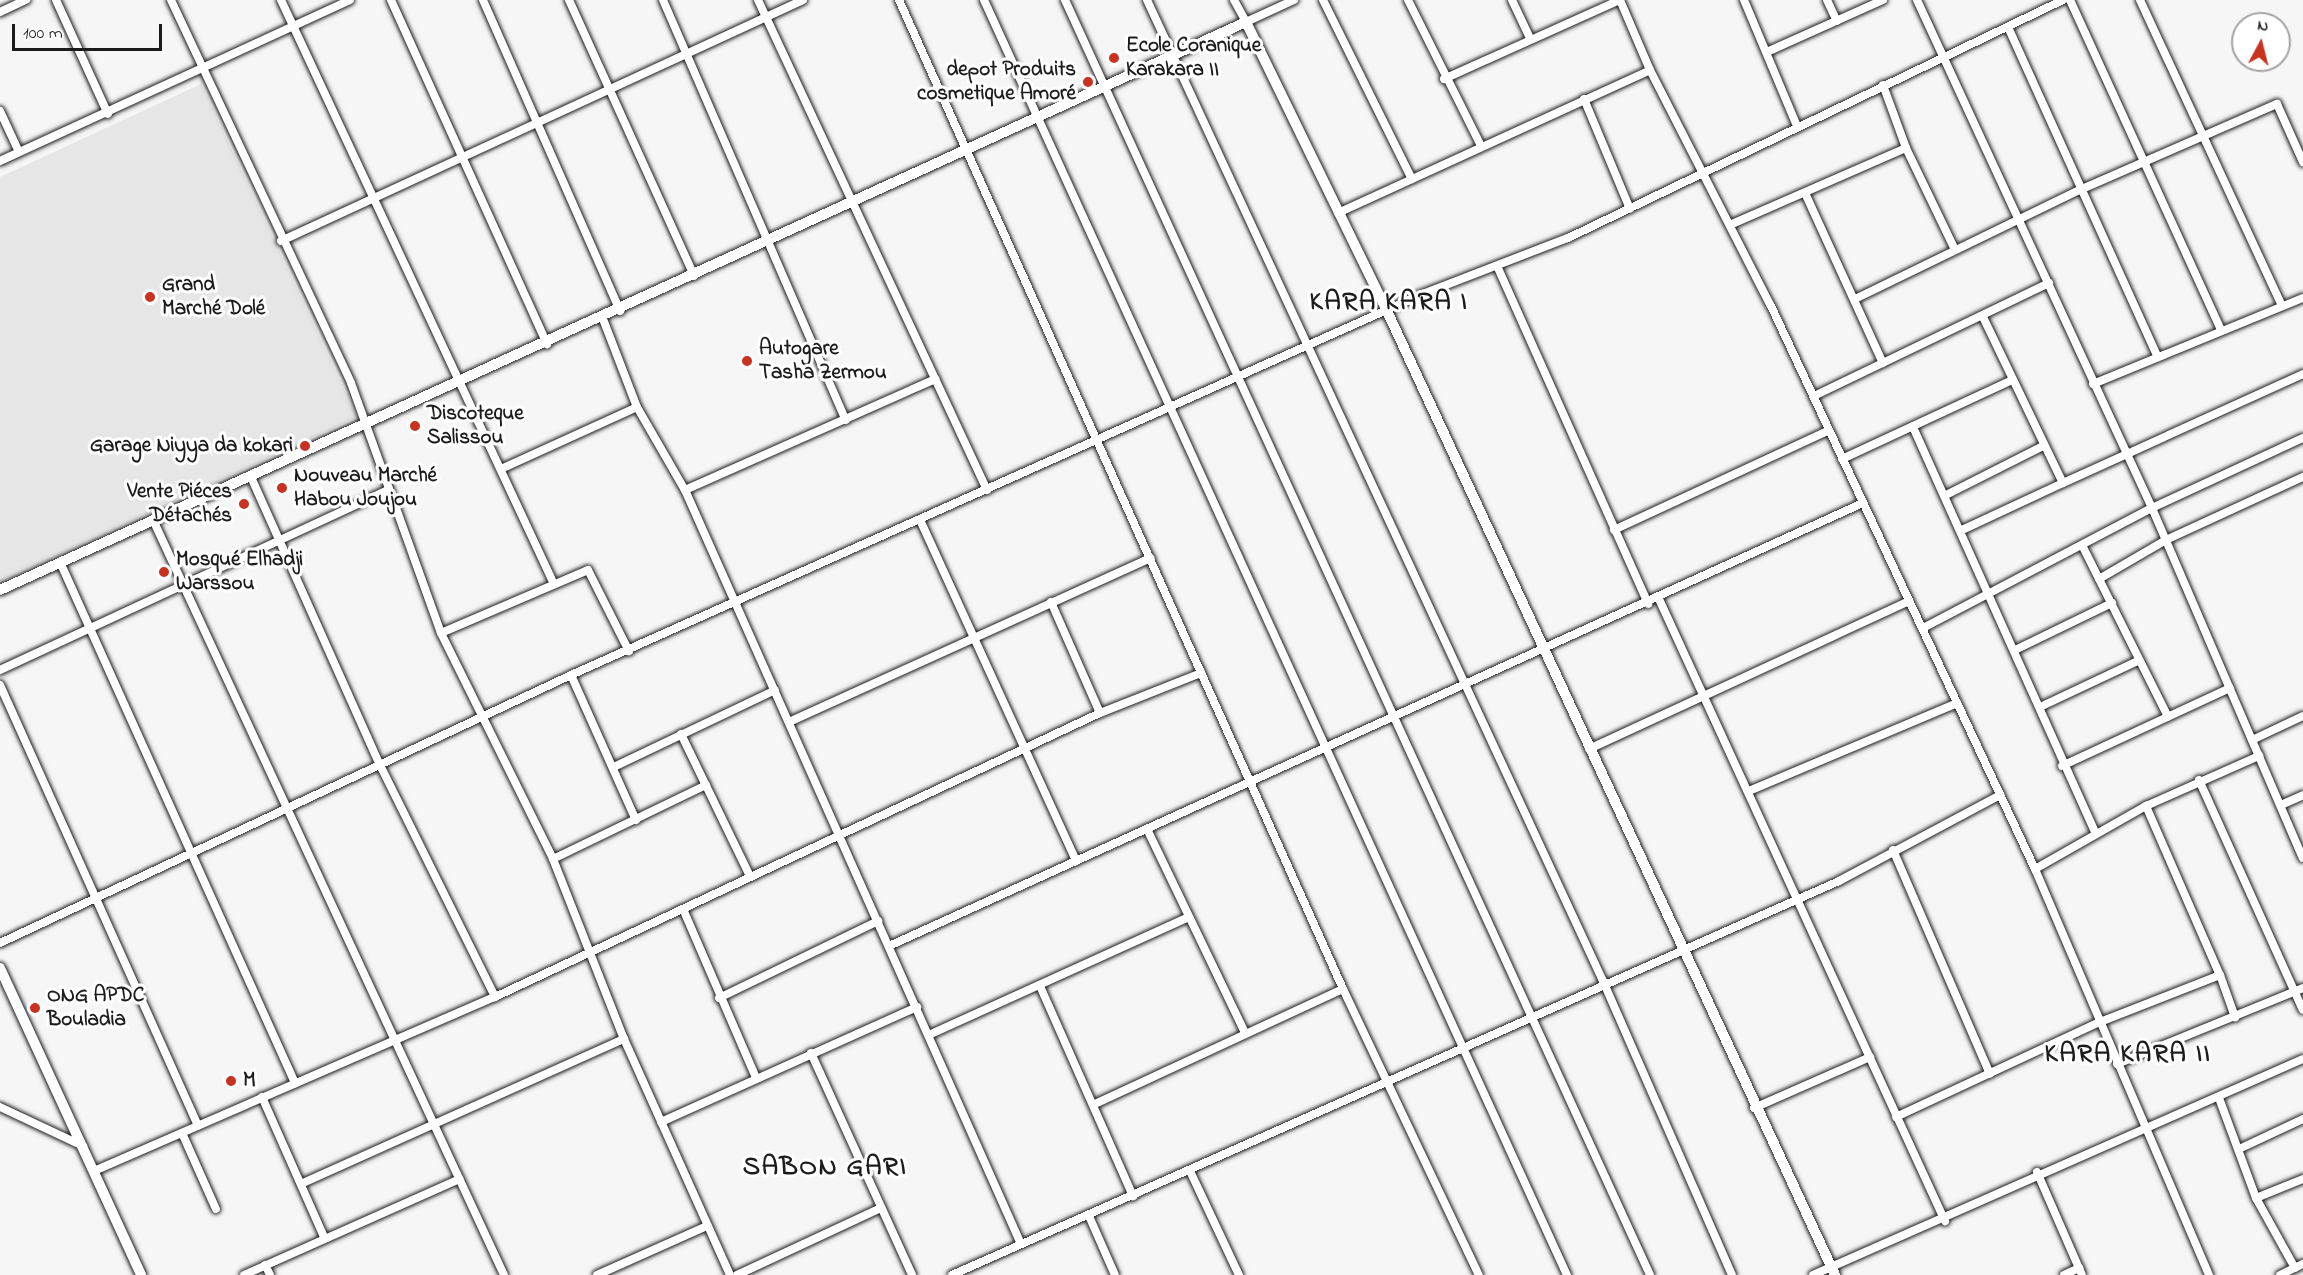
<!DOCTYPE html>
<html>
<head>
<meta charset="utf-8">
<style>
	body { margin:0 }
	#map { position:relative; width:2303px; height:1275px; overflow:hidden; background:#f6f6f6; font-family:"Indie Flower",sans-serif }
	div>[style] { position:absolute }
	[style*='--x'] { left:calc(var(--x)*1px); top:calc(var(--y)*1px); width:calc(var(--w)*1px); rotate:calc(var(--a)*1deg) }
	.built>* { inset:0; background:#e6e6e6 }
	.roads { filter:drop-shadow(0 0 2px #1c1c1c) drop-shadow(0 0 2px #1c1c1c) }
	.minor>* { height:8px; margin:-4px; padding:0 4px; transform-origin:4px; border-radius:4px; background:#fff }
	.tertiary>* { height:10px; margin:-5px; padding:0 5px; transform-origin:5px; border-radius:5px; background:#fff }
	.dots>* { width:16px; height:16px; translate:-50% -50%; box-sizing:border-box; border:3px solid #fff; border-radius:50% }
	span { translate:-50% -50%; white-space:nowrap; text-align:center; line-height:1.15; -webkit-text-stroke:6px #fff; paint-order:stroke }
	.poi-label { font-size:21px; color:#1c1c1c; font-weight:700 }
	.left { translate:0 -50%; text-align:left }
	.right { translate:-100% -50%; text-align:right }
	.district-label { font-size:27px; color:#1c1c1c; font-weight:700; letter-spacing:1.5px }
	.north { position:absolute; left:2231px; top:12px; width:60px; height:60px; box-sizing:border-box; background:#fff; border:2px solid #a4a4a4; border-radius:50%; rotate:7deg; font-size:16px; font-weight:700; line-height:24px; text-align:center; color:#1c1c1c }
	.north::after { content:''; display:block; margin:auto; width:21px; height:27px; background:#c8321e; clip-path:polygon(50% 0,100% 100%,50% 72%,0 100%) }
	.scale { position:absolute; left:12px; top:24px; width:150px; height:27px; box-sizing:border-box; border:3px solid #1c1c1c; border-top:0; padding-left:8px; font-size:18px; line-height:21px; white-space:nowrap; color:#1c1c1c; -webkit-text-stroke:4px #fff; paint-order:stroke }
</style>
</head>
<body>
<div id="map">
	<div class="built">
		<div style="clip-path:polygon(201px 84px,357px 417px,0 582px,0 177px)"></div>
	</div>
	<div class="roads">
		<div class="minor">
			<div style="--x:56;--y:0;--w:125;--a:65.5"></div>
			<div style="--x:171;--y:0;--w:423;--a:64.8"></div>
			<div style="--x:351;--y:383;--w:266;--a:70.2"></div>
			<div style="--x:441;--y:633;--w:252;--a:63.6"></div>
			<div style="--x:553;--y:859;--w:193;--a:68.5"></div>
			<div style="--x:624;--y:1039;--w:259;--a:65.8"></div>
			<div style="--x:281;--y:0;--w:642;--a:64.95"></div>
			<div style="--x:391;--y:0;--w:378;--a:65.6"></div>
			<div style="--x:483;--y:0;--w:340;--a:66.2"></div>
			<div style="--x:569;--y:0;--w:303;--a:65.6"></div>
			<div style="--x:663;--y:0;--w:458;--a:66.5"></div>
			<div style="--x:758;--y:0;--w:541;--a:64.95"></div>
			<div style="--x:899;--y:0;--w:1084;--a:65.82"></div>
			<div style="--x:1343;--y:989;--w:317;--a:64.6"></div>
			<div style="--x:984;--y:0;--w:1402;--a:65.43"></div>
			<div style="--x:1065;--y:0;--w:1403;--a:65.35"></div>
			<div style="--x:1147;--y:0;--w:1082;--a:65.07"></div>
			<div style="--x:1603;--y:981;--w:321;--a:66.3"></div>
			<div style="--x:1234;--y:0;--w:25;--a:61"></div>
			<div style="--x:1246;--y:22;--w:53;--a:-24.6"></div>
			<div style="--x:1323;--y:0;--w:200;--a:63.6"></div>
			<div style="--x:1408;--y:0;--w:161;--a:63.4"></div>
			<div style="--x:1512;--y:0;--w:42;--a:64.7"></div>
			<div style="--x:1620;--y:0;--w:76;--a:66.8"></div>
			<div style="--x:1650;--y:70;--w:265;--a:62.9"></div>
			<div style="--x:1771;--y:306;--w:622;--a:64.88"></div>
			<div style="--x:2035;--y:869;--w:442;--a:66.8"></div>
			<div style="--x:1744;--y:0;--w:137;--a:67.2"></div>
			<div style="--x:1827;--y:0;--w:23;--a:65"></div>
			<div style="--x:1917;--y:0;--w:560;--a:65.17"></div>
			<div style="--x:2152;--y:508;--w:381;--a:66.7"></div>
			<div style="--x:2070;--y:0;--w:363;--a:65.4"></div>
			<div style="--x:2140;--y:0;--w:337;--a:65.1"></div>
			<div style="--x:0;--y:12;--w:29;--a:-25"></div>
			<div style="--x:2008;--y:27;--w:362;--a:65.6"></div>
			<div style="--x:1769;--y:51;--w:125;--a:-24.1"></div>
			<div style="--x:1444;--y:79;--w:193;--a:-24.2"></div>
			<div style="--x:1883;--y:85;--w:67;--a:69.9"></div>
			<div style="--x:1906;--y:148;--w:113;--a:64.3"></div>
			<div style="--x:1584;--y:99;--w:119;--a:67.3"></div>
			<div style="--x:0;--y:111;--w:45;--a:65.1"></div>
			<div style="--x:0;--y:161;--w:385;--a:-24.7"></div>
			<div style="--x:1805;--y:193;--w:187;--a:65.4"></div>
			<div style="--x:1338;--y:213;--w:343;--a:-24.6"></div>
			<div style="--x:1732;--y:224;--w:190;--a:-23.6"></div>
			<div style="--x:281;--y:241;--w:575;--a:-24.78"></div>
			<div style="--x:1498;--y:268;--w:368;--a:65.9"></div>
			<div style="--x:1855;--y:299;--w:252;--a:-25.9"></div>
			<div style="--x:2082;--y:189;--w:213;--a:-23.6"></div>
			<div style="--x:2277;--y:104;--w:64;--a:65.9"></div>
			<div style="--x:1983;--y:317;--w:184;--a:64.3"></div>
			<div style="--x:2063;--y:483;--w:264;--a:-24.4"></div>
			<div style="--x:603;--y:319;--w:94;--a:68.9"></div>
			<div style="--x:637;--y:407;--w:96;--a:60"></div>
			<div style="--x:685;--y:490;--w:825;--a:65.98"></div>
			<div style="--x:2093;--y:384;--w:227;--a:-22.3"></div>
			<div style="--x:1814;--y:396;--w:261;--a:-25.7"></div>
			<div style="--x:1913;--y:427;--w:446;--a:65.8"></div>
			<div style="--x:1842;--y:459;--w:185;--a:-24.9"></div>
			<div style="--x:501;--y:469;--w:149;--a:-24.5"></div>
			<div style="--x:251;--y:477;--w:318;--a:65.9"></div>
			<div style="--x:381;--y:767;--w:257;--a:63.6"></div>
			<div style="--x:685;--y:490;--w:274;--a:-23.9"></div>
			<div style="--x:1946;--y:495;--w:109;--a:-26.8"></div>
			<div style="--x:154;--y:522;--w:830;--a:65.07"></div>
			<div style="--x:921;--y:522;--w:373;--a:65.4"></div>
			<div style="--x:1614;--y:530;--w:237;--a:-24.9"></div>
			<div style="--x:1962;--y:530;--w:111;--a:-25"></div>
			<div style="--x:2082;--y:545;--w:192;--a:63.4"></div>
			<div style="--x:60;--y:562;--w:572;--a:65.72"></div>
			<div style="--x:2099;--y:579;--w:78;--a:-30.2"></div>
			<div style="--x:2166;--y:540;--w:151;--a:-24.7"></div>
			<div style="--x:1659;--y:599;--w:685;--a:65.31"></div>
			<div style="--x:1051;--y:602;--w:121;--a:66.2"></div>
			<div style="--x:1923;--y:628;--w:259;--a:-27.7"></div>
			<div style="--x:2152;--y:508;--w:166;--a:-24.9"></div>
			<div style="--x:441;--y:633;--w:160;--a:-23.2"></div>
			<div style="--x:588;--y:570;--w:91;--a:63.2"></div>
			<div style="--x:2015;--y:650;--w:108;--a:-25.9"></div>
			<div style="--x:0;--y:670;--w:428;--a:-24.9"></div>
			<div style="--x:571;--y:675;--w:159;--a:65.9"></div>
			<div style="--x:0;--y:685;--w:483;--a:65.8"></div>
			<div style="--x:2040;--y:707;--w:110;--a:-25.2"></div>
			<div style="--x:789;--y:722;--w:397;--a:-24.4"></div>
			<div style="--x:681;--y:734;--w:158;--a:64.1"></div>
			<div style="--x:2252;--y:740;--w:56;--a:-25.2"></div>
			<div style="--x:1589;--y:749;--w:353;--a:-24.8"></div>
			<div style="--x:616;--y:766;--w:176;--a:-25.5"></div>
			<div style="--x:2062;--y:766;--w:185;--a:-24.9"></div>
			<div style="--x:2199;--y:780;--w:252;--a:65.7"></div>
			<div style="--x:1749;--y:791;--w:226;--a:-22.9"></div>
			<div style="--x:2281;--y:805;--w:24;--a:-24"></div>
			<div style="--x:2146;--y:806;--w:184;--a:66.4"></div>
			<div style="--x:1147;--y:829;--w:226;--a:64.3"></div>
			<div style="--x:1893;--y:850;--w:244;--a:66.6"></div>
			<div style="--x:553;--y:859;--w:170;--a:-25.8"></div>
			<div style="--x:2035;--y:869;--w:128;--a:-29.6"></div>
			<div style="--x:2146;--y:806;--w:124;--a:-23.9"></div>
			<div style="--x:683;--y:909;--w:184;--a:66.6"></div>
			<div style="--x:0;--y:943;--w:631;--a:-25.14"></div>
			<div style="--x:571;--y:675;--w:930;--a:-24.11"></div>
			<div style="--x:1420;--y:295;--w:159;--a:-21.1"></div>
			<div style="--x:1568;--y:238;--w:549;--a:-25.68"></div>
			<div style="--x:889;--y:946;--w:1070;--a:-24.46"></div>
			<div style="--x:1040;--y:986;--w:230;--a:66.1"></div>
			<div style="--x:719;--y:998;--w:177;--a:-25.8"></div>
			<div style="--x:931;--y:1034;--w:281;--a:-24.4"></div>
			<div style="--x:811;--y:1053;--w:244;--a:65.5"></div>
			<div style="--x:2117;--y:1064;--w:201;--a:-22.2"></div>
			<div style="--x:262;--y:1097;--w:153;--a:66.1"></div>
			<div style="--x:2219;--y:1098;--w:107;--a:69.7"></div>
			<div style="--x:2256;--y:1198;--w:80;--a:60.9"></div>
			<div style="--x:1095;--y:1104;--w:273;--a:-24.9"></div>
			<div style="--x:0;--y:1107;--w:92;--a:25.2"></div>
			<div style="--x:1754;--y:1108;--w:127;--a:-23.7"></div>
			<div style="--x:1896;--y:1117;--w:225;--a:-25"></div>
			<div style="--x:2100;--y:1022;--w:129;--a:-21.4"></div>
			<div style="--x:2220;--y:975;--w:45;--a:70.3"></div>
			<div style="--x:661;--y:1122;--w:281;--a:-24.2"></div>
			<div style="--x:182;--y:1133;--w:83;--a:65.9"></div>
			<div style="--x:2239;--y:1149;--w:71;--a:-25.1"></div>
			<div style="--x:94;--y:1171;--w:437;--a:-23.5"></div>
			<div style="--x:495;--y:997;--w:668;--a:-25.15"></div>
			<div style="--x:1100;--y:713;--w:109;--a:-21.6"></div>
			<div style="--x:1190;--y:1171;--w:115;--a:64.8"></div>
			<div style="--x:2037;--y:1172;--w:112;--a:66.4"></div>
			<div style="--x:303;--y:1183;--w:352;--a:-24.2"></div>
			<div style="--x:2256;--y:1198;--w:51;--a:-22"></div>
			<div style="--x:1089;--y:1216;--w:64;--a:66.2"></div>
			<div style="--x:265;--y:1265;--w:11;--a:63"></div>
			<div style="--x:244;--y:1275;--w:236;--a:-24"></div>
			<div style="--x:597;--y:1275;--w:120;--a:-24"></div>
			<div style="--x:737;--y:1275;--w:159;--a:-25"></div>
			<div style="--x:952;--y:1275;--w:971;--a:-23.95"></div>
			<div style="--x:1839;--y:881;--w:183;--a:-28.1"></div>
			<div style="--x:1813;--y:1275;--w:535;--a:-23.79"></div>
			<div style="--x:2064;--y:1275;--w:17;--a:-25"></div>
			<div style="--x:2280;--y:1275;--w:25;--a:-26"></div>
		</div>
		<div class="tertiary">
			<div style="--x:0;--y:590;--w:1369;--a:-24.51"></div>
			<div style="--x:1246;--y:22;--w:322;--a:64"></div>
			<div style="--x:1387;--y:311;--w:1063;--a:65.07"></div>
			<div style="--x:0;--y:968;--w:338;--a:65.3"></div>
		</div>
	</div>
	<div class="dots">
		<div style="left:1114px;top:58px;background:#c8321e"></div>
		<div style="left:1088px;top:82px;background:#c8321e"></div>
		<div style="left:150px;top:297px;background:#c8321e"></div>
		<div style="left:747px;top:361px;background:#c8321e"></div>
		<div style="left:415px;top:426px;background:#c8321e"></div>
		<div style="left:305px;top:446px;background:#c8321e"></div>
		<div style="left:282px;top:488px;background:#c8321e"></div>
		<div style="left:244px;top:504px;background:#c8321e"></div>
		<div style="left:164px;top:572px;background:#c8321e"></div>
		<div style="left:35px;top:1008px;background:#c8321e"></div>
		<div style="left:231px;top:1081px;background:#c8321e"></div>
	</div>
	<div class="poi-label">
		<span class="left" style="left:1126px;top:58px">Ecole Coranique<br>Karakara II</span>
		<span class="right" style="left:1076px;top:82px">depot Produits<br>cosmetique Amoré</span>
		<span class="left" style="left:162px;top:297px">Grand<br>Marché Dolé</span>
		<span class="left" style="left:759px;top:361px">Autogare<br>Tasha Zermou</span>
		<span class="left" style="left:427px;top:426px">Discoteque<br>Salissou</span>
		<span class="right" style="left:293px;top:446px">Garage Niyya da kokari</span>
		<span class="left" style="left:294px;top:488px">Nouveau Marché<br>Habou Joujou</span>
		<span class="right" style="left:232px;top:504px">Vente Piéces<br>Détachés</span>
		<span class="left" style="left:176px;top:572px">Mosqué Elhadji<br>Warssou</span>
		<span class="left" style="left:47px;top:1008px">ONG APDC<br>Bouladia</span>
		<span class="left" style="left:243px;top:1081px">M</span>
	</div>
	<div class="district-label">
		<span style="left:1389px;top:303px">KARA KARA I</span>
		<span style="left:2128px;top:1055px">KARA KARA II</span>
		<span style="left:825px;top:1168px">SABON GARI</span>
	</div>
	<div class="north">N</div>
	<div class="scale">100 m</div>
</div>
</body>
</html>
